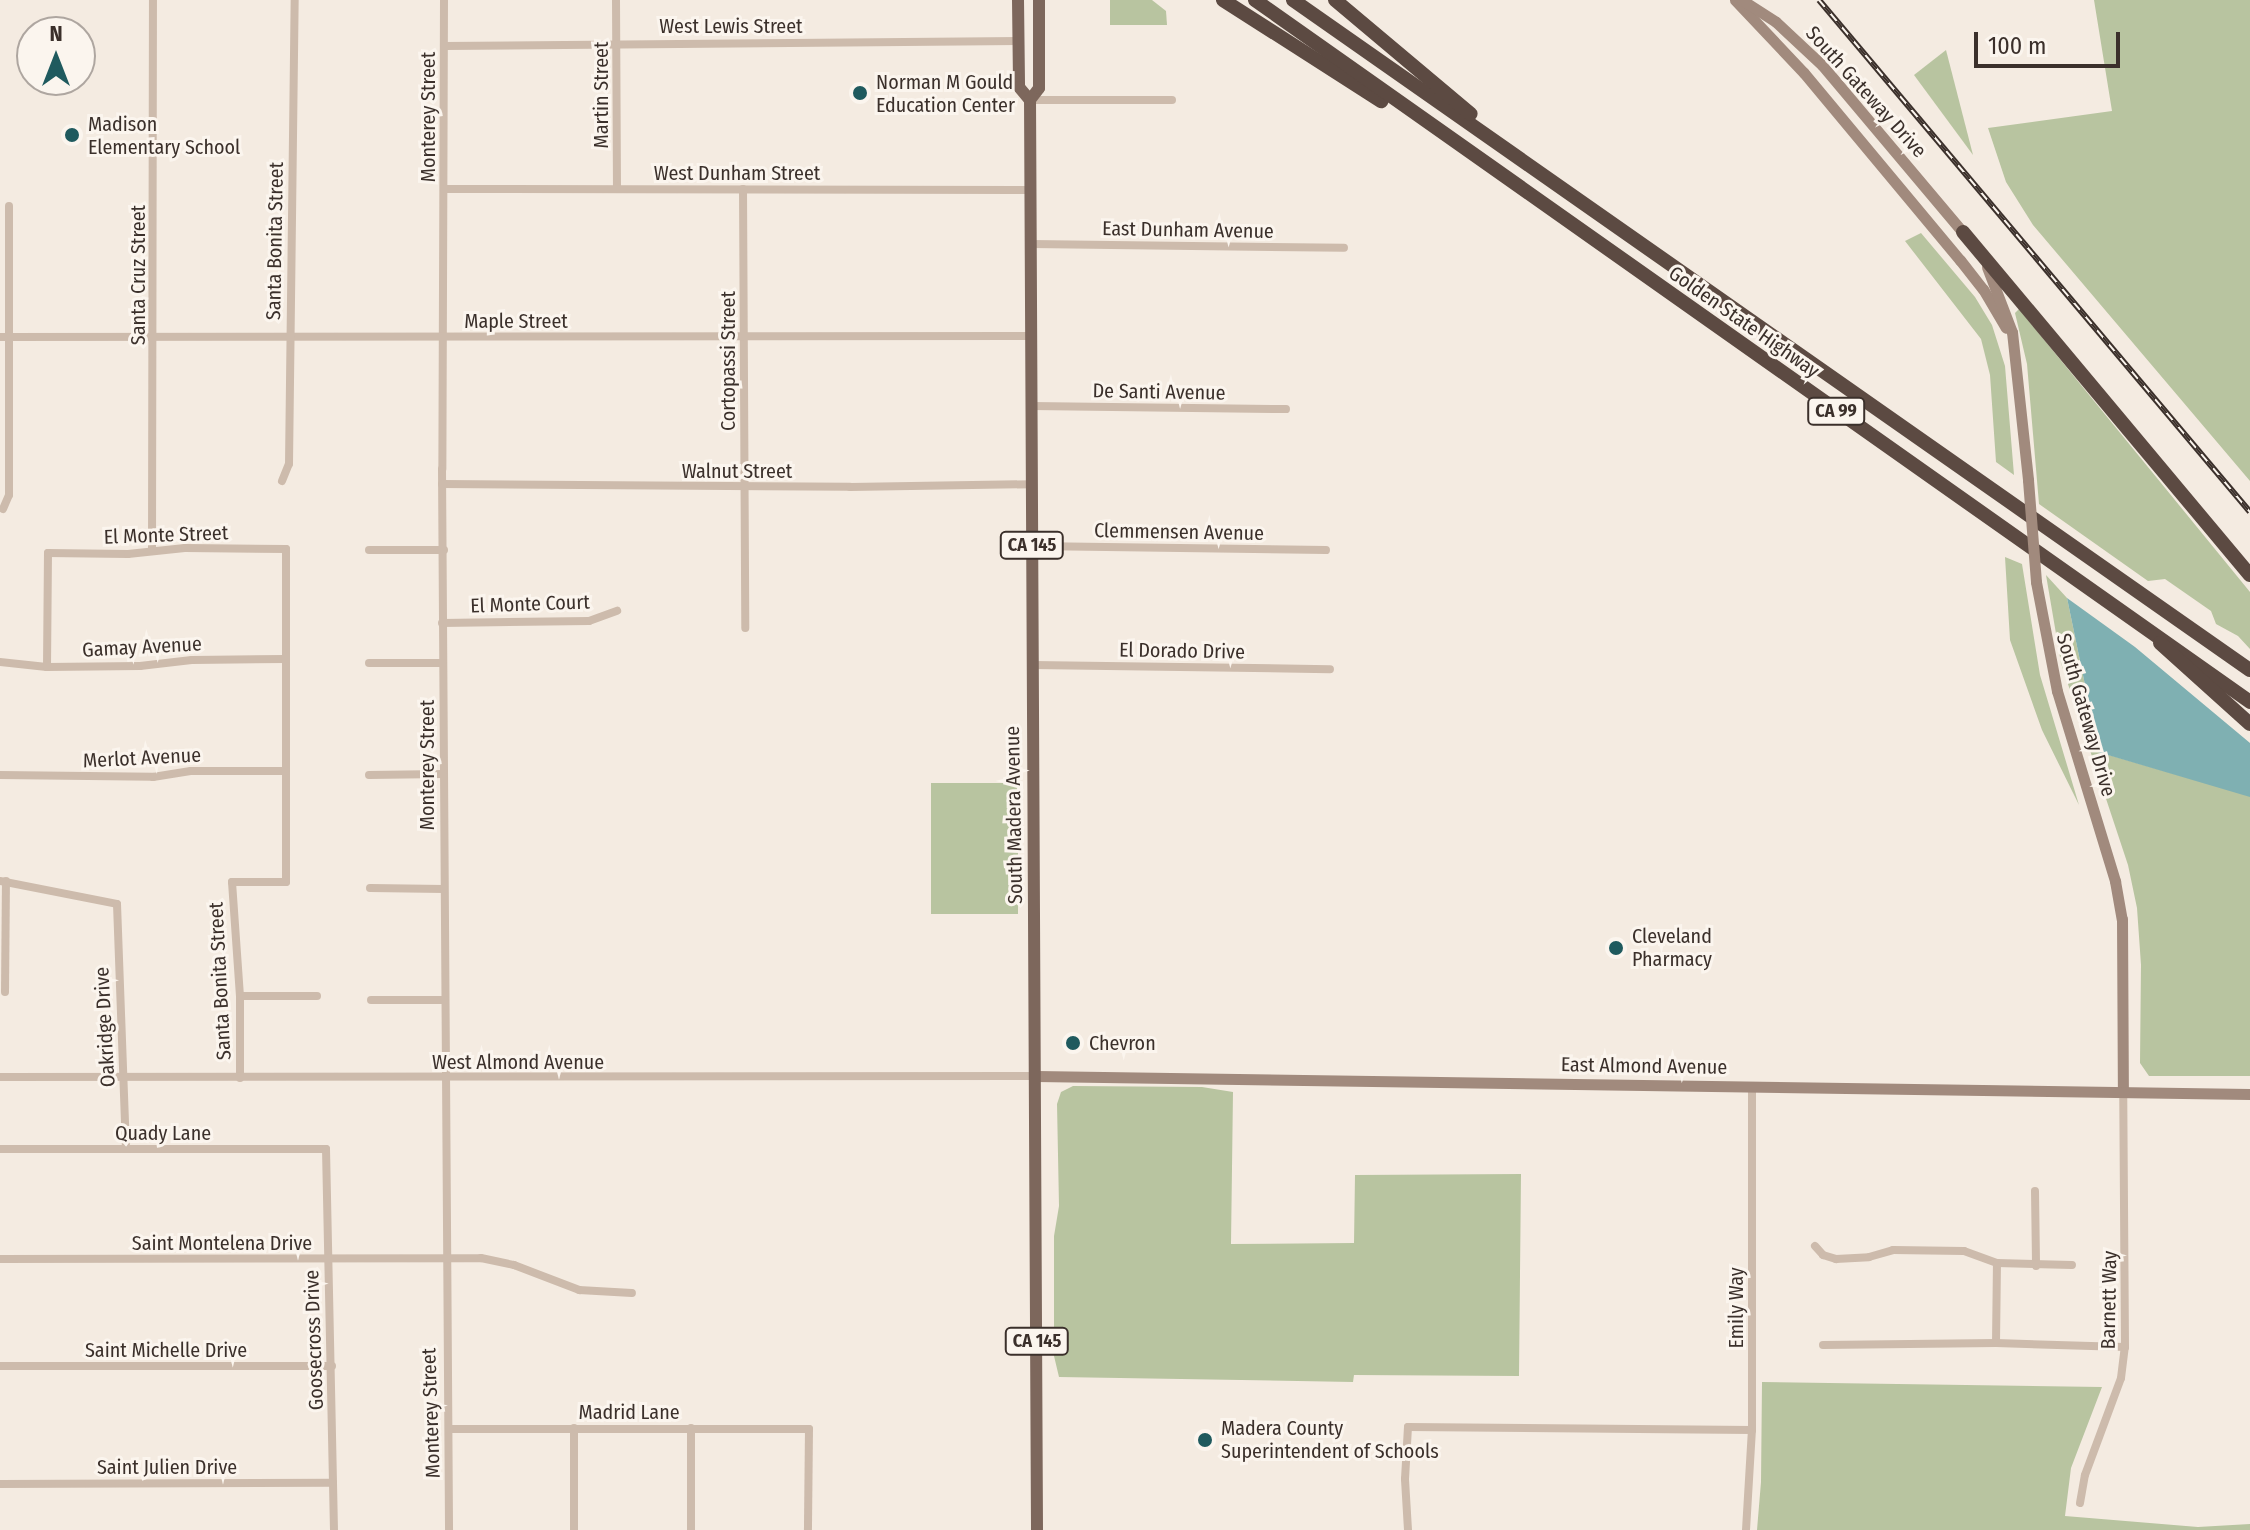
<!DOCTYPE html>
<html>
<head>
<meta charset="utf-8">
<style>
	body { margin:0 }
	#map { position:relative; width:2250px; height:1530px; overflow:hidden; background:#f4ebe1; font-family:"Fira Sans Condensed",sans-serif }
	div>[style] { position:absolute }
	[style*='--x'] { left:calc(var(--x)*1px); top:calc(var(--y)*1px); width:calc(var(--w)*1px); rotate:calc(var(--a)*1deg) }
	.green>* { inset:0; background:#b8c4a0; transform-origin:0 0 }
	.water>* { inset:0; background:#7fb0b2 }
	.minor>* { height:8px; margin:-4px; padding:0 4px; transform-origin:4px; border-radius:4px; background:#cdbbac }
	.secondary>* { height:11px; margin:-5.5px; padding:0 5.5px; transform-origin:5.5px; border-radius:5.5px; background:#a18a7d }
	.primary>* { height:12px; margin:-6px; padding:0 6px; transform-origin:6px; border-radius:6px; background:#7d675c }
	.motorway>* { height:14px; margin:-7px; padding:0 7px; transform-origin:7px; border-radius:7px; background:#5c4a42 }
	.rail>* { height:6px; margin-top:-3px; transform-origin:0; background:repeating-linear-gradient(90deg,#fbf5ee 0 9px,#3b302b 0 18px); box-sizing:border-box; border-block:2px solid #3b302b }
	.secondary-bridge>* { height:11px; margin:-5.5px; padding:0 5.5px; transform-origin:5.5px; border-radius:5.5px; background:#a18a7d }
	.dots>* { width:22px; height:22px; translate:-50% -50%; box-sizing:border-box; border:4px solid #fbf5ee; border-radius:50% }
	span { translate:-50% -50%; white-space:nowrap; text-align:center; line-height:1.15; -webkit-text-stroke:6px #fbf5ee; paint-order:stroke }
	.shield-label span { padding:2px 6px; background:#fbf5ee; border:2px solid; border-radius:6px; -webkit-text-stroke-width:0 }
	.shield-label { font-size:18px; color:#3b302b; font-weight:700 }
	.street-label { font-size:20px; color:#3b302b }
	.poi-label { font-size:20px; color:#3b302b }
	.left { translate:0 -50%; text-align:left }
	.north { position:absolute; left:16px; top:16px; width:80px; height:80px; box-sizing:border-box; background:#fbf5ee; border:2px solid #aea6a0; border-radius:50%; rotate:0deg; font-size:22px; font-weight:700; line-height:32px; text-align:center; color:#3b302b }
	.north::after { content:''; display:block; margin:auto; width:28px; height:36px; background:#1f5a5e; clip-path:polygon(50% 0,100% 100%,50% 72%,0 100%) }
	.scale { position:absolute; left:1974px; top:32px; width:146px; height:36px; box-sizing:border-box; border:4px solid #3b302b; border-top:0; padding-left:10px; font-size:24px; line-height:28px; white-space:nowrap; color:#3b302b; -webkit-text-stroke:6px #fbf5ee; paint-order:stroke }
</style>
</head>
<body>
<div id="map">
	<div class="green">
		<div style="clip-path:polygon(1110px 0,1152px 0,1166px 11px,1167px 25px,1110px 25px)"></div>
		<div style="clip-path:polygon(2094px 0,2250px 0,2250px 481px,2033px 225px,2006px 182px,1988px 128px,2112px 111px)"></div>
		<div style="clip-path:polygon(1946px 50px,1973px 155px,1914px 75px)"></div>
		<div style="clip-path:polygon(1921px 233px,1975px 297px,1992px 325px,2005px 366px,2014px 475px,1996px 462px,1990px 375px,1981px 339px,1905px 241px)"></div>
		<div style="clip-path:polygon(2019px 309px,2250px 592px,2250px 649px,2238px 636px,2216px 624px,2211px 611px,2165px 579px,2148px 581px,2039px 504px,2027px 364px,2015px 313px)"></div>
		<div style="clip-path:polygon(2005px 557px,2022px 564px,2040px 675px,2079px 805px,2042px 730px,2010px 640px)"></div>
		<div style="clip-path:polygon(2046px 575px,2067px 598px,2096px 738px,2092px 750px,2250px 796px,2250px 1076px,2149px 1076px,2140px 1063px,2141px 965px,2137px 908px,2128px 865px,2061px 663px)"></div>
		<div style="left:931px;top:783px;width:87px;height:131px"></div>
		<div style="clip-path:polygon(1073px 1086px,1202px 1087px,1233px 1092px,1231px 1244px,1354px 1243px,1355px 1175px,1521px 1174px,1519px 1376px,1354px 1375px,1353px 1382px,1059px 1377px,1054px 1356px,1054px 1236px,1059px 1206px,1057px 1104px,1061px 1092px)"></div>
		<div style="clip-path:polygon(1762px 1382px,2102px 1387px,2071px 1468px,2065px 1516px,2198px 1527px,2250px 1524px,2250px 1530px,1757px 1530px,1761px 1482px)"></div>
	</div>
	<div class="water">
		<div style="clip-path:polygon(2067px 598px,2135px 647px,2250px 743px,2250px 797px,2091px 750px,2096px 738px)"></div>
	</div>
	<div class="minor">
		<div style="--x:444;--y:0;--w:469;--a:90.2"></div>
		<div style="--x:442;--y:469;--w:1061;--a:89.62"></div>
		<div style="--x:616;--y:0;--w:189;--a:89.7"></div>
		<div style="--x:444;--y:46;--w:575;--a:-0.5"></div>
		<div style="--x:1030;--y:100;--w:142;--a:0"></div>
		<div style="--x:444;--y:189;--w:587;--a:0.1"></div>
		<div style="--x:743;--y:189;--w:439;--a:89.7"></div>
		<div style="--x:1031;--y:244;--w:313;--a:0.7"></div>
		<div style="--x:0;--y:337;--w:1031;--a:-0.06"></div>
		<div style="--x:1032;--y:406;--w:254;--a:0.7"></div>
		<div style="--x:282;--y:481;--w:18;--a:-68"></div>
		<div style="--x:289;--y:464;--w:464;--a:-89.3"></div>
		<div style="--x:442;--y:484;--w:408;--a:0.4"></div>
		<div style="--x:850;--y:487;--w:182;--a:-0.9"></div>
		<div style="--x:3;--y:509;--w:15;--a:-67"></div>
		<div style="--x:9;--y:495;--w:289;--a:-90"></div>
		<div style="--x:1032;--y:546;--w:294;--a:0.8"></div>
		<div style="--x:369;--y:550;--w:75;--a:0"></div>
		<div style="--x:152;--y:551;--w:551;--a:-89.9"></div>
		<div style="--x:442;--y:623;--w:147;--a:-0.8"></div>
		<div style="--x:589;--y:621;--w:30;--a:-20"></div>
		<div style="--x:0;--y:662;--w:47;--a:6.1"></div>
		<div style="--x:47;--y:667;--w:93;--a:-0.6"></div>
		<div style="--x:140;--y:666;--w:52;--a:-6.6"></div>
		<div style="--x:192;--y:660;--w:93;--a:-0.6"></div>
		<div style="--x:369;--y:663;--w:74;--a:0"></div>
		<div style="--x:1033;--y:665;--w:297;--a:0.8"></div>
		<div style="--x:47;--y:667;--w:114;--a:-89.5"></div>
		<div style="--x:48;--y:553;--w:80;--a:0.7"></div>
		<div style="--x:128;--y:554;--w:57;--a:-6"></div>
		<div style="--x:185;--y:548;--w:101;--a:0.6"></div>
		<div style="--x:286;--y:549;--w:333;--a:90"></div>
		<div style="--x:286;--y:882;--w:54;--a:180"></div>
		<div style="--x:232;--y:882;--w:114;--a:86"></div>
		<div style="--x:240;--y:996;--w:82;--a:90"></div>
		<div style="--x:0;--y:775;--w:153;--a:0.7"></div>
		<div style="--x:153;--y:777;--w:38;--a:-9"></div>
		<div style="--x:191;--y:771;--w:95;--a:0"></div>
		<div style="--x:369;--y:775;--w:74;--a:-0.8"></div>
		<div style="--x:0;--y:881;--w:119;--a:11.1"></div>
		<div style="--x:117;--y:904;--w:245;--a:87.9"></div>
		<div style="--x:370;--y:888;--w:74;--a:0.8"></div>
		<div style="--x:5;--y:992;--w:111;--a:-89.5"></div>
		<div style="--x:240;--y:996;--w:77;--a:0"></div>
		<div style="--x:371;--y:1000;--w:74;--a:0"></div>
		<div style="--x:0;--y:1077;--w:1036;--a:-0.06"></div>
		<div style="--x:0;--y:1149;--w:326;--a:0"></div>
		<div style="--x:326;--y:1149;--w:381;--a:88.8"></div>
		<div style="--x:2035;--y:1191;--w:75;--a:89.2"></div>
		<div style="--x:1815;--y:1246;--w:12;--a:48"></div>
		<div style="--x:1823;--y:1255;--w:14;--a:17"></div>
		<div style="--x:1836;--y:1259;--w:33;--a:-3"></div>
		<div style="--x:1869;--y:1257;--w:25;--a:-16"></div>
		<div style="--x:1893;--y:1250;--w:71;--a:0.8"></div>
		<div style="--x:1964;--y:1251;--w:35;--a:20"></div>
		<div style="--x:1997;--y:1263;--w:75;--a:1.5"></div>
		<div style="--x:0;--y:1259;--w:481;--a:-0.1"></div>
		<div style="--x:481;--y:1258;--w:34;--a:12"></div>
		<div style="--x:514;--y:1265;--w:70;--a:21"></div>
		<div style="--x:579;--y:1290;--w:53;--a:3.2"></div>
		<div style="--x:1996;--y:1343;--w:80;--a:-89.3"></div>
		<div style="--x:1823;--y:1345;--w:173;--a:-0.7"></div>
		<div style="--x:1996;--y:1343;--w:129;--a:1.8"></div>
		<div style="--x:0;--y:1366;--w:332;--a:0"></div>
		<div style="--x:691;--y:1428;--w:102;--a:90"></div>
		<div style="--x:449;--y:1429;--w:360;--a:0"></div>
		<div style="--x:809;--y:1429;--w:101;--a:90.6"></div>
		<div style="--x:0;--y:1484;--w:333;--a:-0.2"></div>
		<div style="--x:2080;--y:1503;--w:28;--a:-80"></div>
		<div style="--x:2085;--y:1475;--w:103;--a:-69.6"></div>
		<div style="--x:2121;--y:1378;--w:31;--a:-83"></div>
		<div style="--x:2125;--y:1347;--w:256;--a:-90.4"></div>
		<div style="--x:574;--y:1530;--w:102;--a:-90"></div>
		<div style="--x:1408;--y:1530;--w:51;--a:-93.4"></div>
		<div style="--x:1405;--y:1479;--w:52;--a:-86.7"></div>
		<div style="--x:1408;--y:1427;--w:344;--a:0.5"></div>
		<div style="--x:1746;--y:1530;--w:100;--a:-86.6"></div>
		<div style="--x:1752;--y:1430;--w:344;--a:-90"></div>
	</div>
	<div class="secondary">
		<div style="--x:1735;--y:0;--w:100;--a:46.6"></div>
		<div style="--x:1804;--y:73;--w:244;--a:50.2"></div>
		<div style="--x:1960;--y:260;--w:37;--a:52"></div>
		<div style="--x:1983;--y:289;--w:45;--a:59.5"></div>
		<div style="--x:1742;--y:0;--w:40;--a:32.9"></div>
		<div style="--x:1776;--y:22;--w:63;--a:43.1"></div>
		<div style="--x:1822;--y:65;--w:224;--a:49.9"></div>
		<div style="--x:1987;--y:267;--w:70;--a:69"></div>
		<div style="--x:2012;--y:332;--w:149;--a:83.8"></div>
		<div style="--x:2036;--y:582;--w:111;--a:79.1"></div>
		<div style="--x:2057;--y:691;--w:199;--a:73"></div>
		<div style="--x:2115;--y:881;--w:39;--a:80"></div>
		<div style="--x:2122;--y:919;--w:172;--a:89.7"></div>
		<div style="--x:1036;--y:1076;--w:1214;--a:0.85"></div>
	</div>
	<div class="primary">
		<div style="--x:1018;--y:0;--w:87;--a:89.3"></div>
		<div style="--x:1019;--y:87;--w:17;--a:50"></div>
		<div style="--x:1037;--y:1530;--w:1430;--a:-90.28"></div>
		<div style="--x:1030;--y:100;--w:15;--a:-53"></div>
		<div style="--x:1039;--y:88;--w:88;--a:-90"></div>
	</div>
	<div class="motorway">
		<div style="--x:1223;--y:0;--w:188;--a:32.6"></div>
		<div style="--x:1255;--y:0;--w:1218;--a:35.2"></div>
		<div style="--x:1293;--y:0;--w:1168;--a:35"></div>
		<div style="--x:1335;--y:0;--w:177;--a:40"></div>
		<div style="--x:1963;--y:232;--w:447;--a:50.1"></div>
		<div style="--x:2160;--y:643;--w:121;--a:42"></div>
	</div>
	<div class="rail">
		<div style="--x:1819;--y:0;--w:669;--a:49.91"></div>
	</div>
	<div class="secondary-bridge">
		<div style="--x:2028;--y:480;--w:102;--a:85.5"></div>
	</div>
	<div class="dots">
		<div style="left:860px;top:93px;background:#1f5a5e"></div>
		<div style="left:72px;top:135px;background:#1f5a5e"></div>
		<div style="left:1616px;top:948px;background:#1f5a5e"></div>
		<div style="left:1073px;top:1043px;background:#1f5a5e"></div>
		<div style="left:1205px;top:1440px;background:#1f5a5e"></div>
	</div>
	<div class="shield-label">
		<span style="left:1836px;top:411px">CA 99</span>
		<span style="left:1032px;top:545px">CA 145</span>
		<span style="left:1037px;top:1341px">CA 145</span>
	</div>
	<div class="street-label">
		<span style="left:731px;top:26px">West Lewis Street</span>
		<span style="left:1866px;top:92px;rotate:48deg">South Gateway Drive</span>
		<span style="left:601px;top:95px;rotate:-90deg">Martin Street</span>
		<span style="left:428px;top:117px;rotate:-90deg">Monterey Street</span>
		<span style="left:737px;top:173px">West Dunham Street</span>
		<span style="left:1188px;top:230px;rotate:1deg">East Dunham Avenue</span>
		<span style="left:275px;top:241px;rotate:-89deg">Santa Bonita Street</span>
		<span style="left:138px;top:275px;rotate:-90deg">Santa Cruz Street</span>
		<span style="left:516px;top:321px">Maple Street</span>
		<span style="left:1744px;top:322px;rotate:35deg">Golden State Highway</span>
		<span style="left:728px;top:361px;rotate:-90deg">Cortopassi Street</span>
		<span style="left:1159px;top:392px;rotate:1deg">De Santi Avenue</span>
		<span style="left:737px;top:471px">Walnut Street</span>
		<span style="left:1179px;top:532px;rotate:1deg">Clemmensen Avenue</span>
		<span style="left:166px;top:535px;rotate:-2deg">El Monte Street</span>
		<span style="left:530px;top:604px;rotate:-2deg">El Monte Court</span>
		<span style="left:142px;top:647px;rotate:-3deg">Gamay Avenue</span>
		<span style="left:1182px;top:651px;rotate:1deg">El Dorado Drive</span>
		<span style="left:2086px;top:715px;rotate:74deg">South Gateway Drive</span>
		<span style="left:142px;top:758px;rotate:-3deg">Merlot Avenue</span>
		<span style="left:427px;top:765px;rotate:-90deg">Monterey Street</span>
		<span style="left:1014px;top:815px;rotate:-91deg">South Madera Avenue</span>
		<span style="left:220px;top:981px;rotate:-93deg">Santa Bonita Street</span>
		<span style="left:105px;top:1027px;rotate:-93deg">Oakridge Drive</span>
		<span style="left:518px;top:1062px">West Almond Avenue</span>
		<span style="left:1644px;top:1066px;rotate:1deg">East Almond Avenue</span>
		<span style="left:163px;top:1133px">Quady Lane</span>
		<span style="left:222px;top:1243px">Saint Montelena Drive</span>
		<span style="left:2109px;top:1300px;rotate:-89deg">Barnett Way</span>
		<span style="left:1736px;top:1308px;rotate:-90deg">Emily Way</span>
		<span style="left:314px;top:1340px;rotate:-92deg">Goosecross Drive</span>
		<span style="left:166px;top:1350px">Saint Michelle Drive</span>
		<span style="left:629px;top:1412px">Madrid Lane</span>
		<span style="left:431px;top:1413px;rotate:-92deg">Monterey Street</span>
		<span style="left:167px;top:1467px">Saint Julien Drive</span>
	</div>
	<div class="poi-label">
		<span class="left" style="left:876px;top:94px">Norman M Gould<br>Education Center</span>
		<span class="left" style="left:88px;top:136px">Madison<br>Elementary School</span>
		<span class="left" style="left:1632px;top:948px">Cleveland<br>Pharmacy</span>
		<span class="left" style="left:1089px;top:1043px">Chevron</span>
		<span class="left" style="left:1221px;top:1440px">Madera County<br>Superintendent of Schools</span>
	</div>
	<div class="north">N</div>
	<div class="scale">100 m</div>
</div>
</body>
</html>
